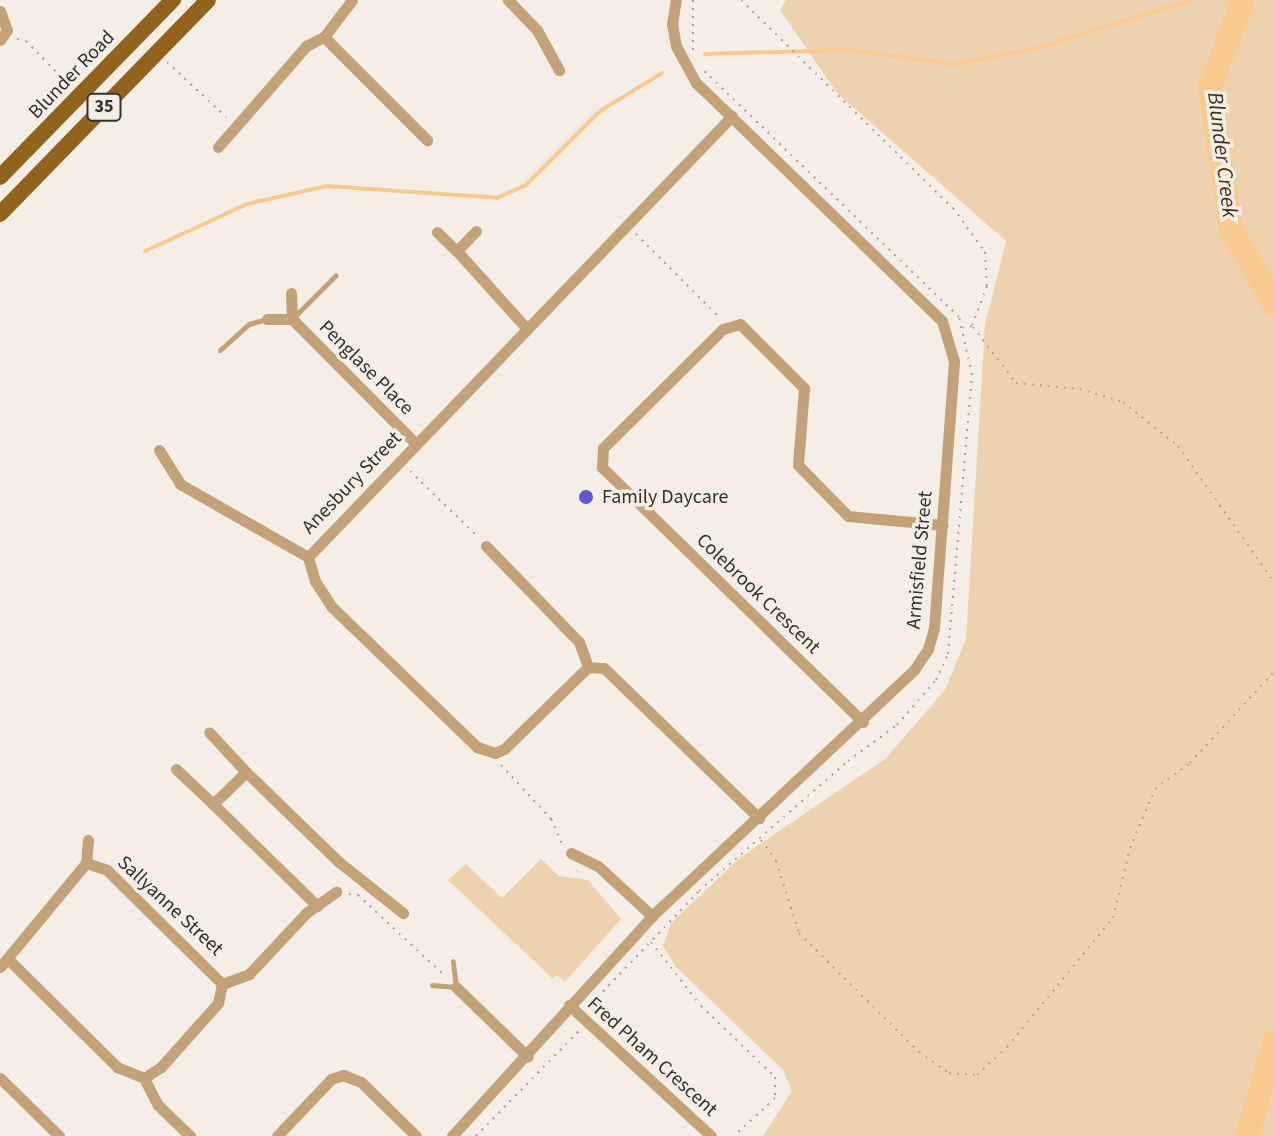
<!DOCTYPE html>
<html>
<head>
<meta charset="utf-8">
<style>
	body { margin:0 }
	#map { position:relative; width:1274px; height:1136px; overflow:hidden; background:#f5eee6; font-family:"Source Sans 3",sans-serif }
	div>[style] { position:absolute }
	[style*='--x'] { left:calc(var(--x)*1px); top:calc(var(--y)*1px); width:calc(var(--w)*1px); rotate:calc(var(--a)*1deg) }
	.green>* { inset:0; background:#eed2af }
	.stream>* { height:4px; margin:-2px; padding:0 2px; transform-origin:2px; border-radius:2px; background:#f8ca90 }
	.river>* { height:24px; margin:-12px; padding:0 12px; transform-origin:12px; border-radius:12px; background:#f8ca90 }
	.path>* { height:2px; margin-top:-1px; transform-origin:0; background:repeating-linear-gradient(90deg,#aba6a0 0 2px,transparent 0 8px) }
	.lane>* { height:5px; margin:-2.5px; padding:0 2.5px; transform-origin:2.5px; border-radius:2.5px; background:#c4a279 }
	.street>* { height:11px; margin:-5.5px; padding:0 5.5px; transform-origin:5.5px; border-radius:5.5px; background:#c4a279 }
	.primary>* { height:16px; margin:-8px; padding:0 8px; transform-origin:8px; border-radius:8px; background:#92631d }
	.dots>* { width:22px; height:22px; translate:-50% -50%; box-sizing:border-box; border:4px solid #f5eee6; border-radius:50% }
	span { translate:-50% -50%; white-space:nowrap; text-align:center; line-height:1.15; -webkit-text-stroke:7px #f5eee6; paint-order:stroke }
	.shield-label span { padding:2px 6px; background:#f5eee6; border:2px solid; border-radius:6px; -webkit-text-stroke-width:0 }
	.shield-label { font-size:18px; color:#33312e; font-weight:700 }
	.street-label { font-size:20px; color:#33312e }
	.poi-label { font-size:20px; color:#33312e }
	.left { translate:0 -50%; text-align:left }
	.water-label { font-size:22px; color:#412e15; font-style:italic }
</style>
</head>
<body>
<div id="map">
	<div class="green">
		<div style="clip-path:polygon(786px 0,1274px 0,1274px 1136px,763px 1136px,792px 1091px,783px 1070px,676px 967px,663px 946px,671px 923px,741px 857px,885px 759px,945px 690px,966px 639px,985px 324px,1006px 241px,837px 93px,780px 10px)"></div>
		<div style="clip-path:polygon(541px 859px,559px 876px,588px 880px,621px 919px,565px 982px,557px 975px,553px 979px,448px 880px,466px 864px,502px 898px)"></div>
	</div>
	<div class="stream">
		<div style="--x:705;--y:54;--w:142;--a:-1.6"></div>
		<div style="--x:847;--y:50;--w:109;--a:7.4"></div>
		<div style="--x:955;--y:64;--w:84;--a:-11"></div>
		<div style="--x:1037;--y:48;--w:161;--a:-17.3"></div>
		<div style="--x:145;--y:251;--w:112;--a:-24.7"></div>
		<div style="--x:247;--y:204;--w:82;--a:-12.7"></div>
		<div style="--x:327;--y:186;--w:170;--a:4"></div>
		<div style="--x:497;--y:198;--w:32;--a:-24"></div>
		<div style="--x:526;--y:185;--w:105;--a:-45"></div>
		<div style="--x:600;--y:111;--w:73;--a:-31.5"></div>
	</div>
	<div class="river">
		<div style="--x:1243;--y:0;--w:93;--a:110.8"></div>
		<div style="--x:1210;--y:87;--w:145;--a:81.6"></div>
		<div style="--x:1231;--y:230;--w:85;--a:59.5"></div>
		<div style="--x:1247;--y:1136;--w:97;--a:-73.8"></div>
	</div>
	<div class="path">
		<div style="--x:741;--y:0;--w:297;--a:44.5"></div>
		<div style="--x:953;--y:208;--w:54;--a:54"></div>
		<div style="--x:985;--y:252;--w:34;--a:87"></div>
		<div style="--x:987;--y:286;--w:43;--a:110.6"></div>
		<div style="--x:972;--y:326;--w:9;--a:167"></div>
		<div style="--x:17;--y:39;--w:9;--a:13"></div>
		<div style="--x:26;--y:41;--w:57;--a:45.7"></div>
		<div style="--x:693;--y:50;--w:50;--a:-90"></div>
		<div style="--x:167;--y:62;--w:81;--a:43"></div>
		<div style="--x:636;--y:234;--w:117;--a:45"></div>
		<div style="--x:973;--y:327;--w:71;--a:52.5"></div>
		<div style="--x:1016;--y:383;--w:64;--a:5.4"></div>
		<div style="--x:1080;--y:389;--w:45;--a:16.8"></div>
		<div style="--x:1123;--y:402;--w:70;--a:38.7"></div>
		<div style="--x:1178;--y:446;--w:166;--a:54.8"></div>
		<div style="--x:410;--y:471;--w:93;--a:44.1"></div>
		<div style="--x:501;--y:765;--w:74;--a:47.2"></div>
		<div style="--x:551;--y:819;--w:27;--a:66"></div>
		<div style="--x:761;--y:840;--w:26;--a:54"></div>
		<div style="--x:776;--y:861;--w:76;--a:72.3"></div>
		<div style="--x:799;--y:933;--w:169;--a:44.8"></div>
		<div style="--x:919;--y:1052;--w:37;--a:35"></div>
		<div style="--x:949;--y:1073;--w:28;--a:4"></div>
		<div style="--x:977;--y:1075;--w:41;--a:-43"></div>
		<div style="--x:1007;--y:1047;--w:167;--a:-50.6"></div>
		<div style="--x:1113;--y:918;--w:72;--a:-76.3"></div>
		<div style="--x:1130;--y:848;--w:64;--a:-67"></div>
		<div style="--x:1155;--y:789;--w:44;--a:-36.6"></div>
		<div style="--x:1190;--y:763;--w:124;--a:-47.3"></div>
		<div style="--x:349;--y:894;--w:9;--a:6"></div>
		<div style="--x:358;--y:895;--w:120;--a:43"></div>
		<div style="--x:651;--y:942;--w:81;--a:52"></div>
		<div style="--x:701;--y:1006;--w:103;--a:43.8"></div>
		<div style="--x:775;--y:1077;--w:21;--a:90"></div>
		<div style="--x:775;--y:1098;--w:56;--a:137.2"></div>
		<div style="--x:591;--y:1010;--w:7;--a:-82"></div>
		<div style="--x:592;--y:1003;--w:155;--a:-46.3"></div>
		<div style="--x:699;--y:891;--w:198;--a:-41.1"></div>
		<div style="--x:848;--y:761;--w:61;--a:-36.3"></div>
		<div style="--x:897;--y:725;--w:60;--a:-49.1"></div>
		<div style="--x:936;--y:680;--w:29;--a:-65"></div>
		<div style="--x:948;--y:654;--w:280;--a:-85.1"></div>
		<div style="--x:972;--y:375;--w:59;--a:-102.6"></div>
		<div style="--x:959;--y:317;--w:356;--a:-136"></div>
		<div style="--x:476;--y:1136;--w:147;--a:-45.6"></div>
	</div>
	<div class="lane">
		<div style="--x:294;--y:317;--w:59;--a:-45"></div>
		<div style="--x:220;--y:350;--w:39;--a:-42"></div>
		<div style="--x:249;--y:324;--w:18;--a:-16"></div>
		<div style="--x:432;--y:985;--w:24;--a:5"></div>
		<div style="--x:456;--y:987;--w:26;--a:-97"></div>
	</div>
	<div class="street">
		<div style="--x:508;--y:0;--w:42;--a:46"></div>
		<div style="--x:537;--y:30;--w:46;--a:61.2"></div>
		<div style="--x:0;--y:11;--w:20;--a:70"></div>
		<div style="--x:7;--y:30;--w:12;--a:125"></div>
		<div style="--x:324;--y:37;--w:146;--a:45"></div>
		<div style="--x:732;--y:116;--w:612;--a:133.87"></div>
		<div style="--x:308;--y:557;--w:25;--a:74"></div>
		<div style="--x:315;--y:581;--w:31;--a:57"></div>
		<div style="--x:332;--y:607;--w:202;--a:44"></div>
		<div style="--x:477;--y:747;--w:19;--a:18"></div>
		<div style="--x:495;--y:753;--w:10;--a:-24"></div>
		<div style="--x:504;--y:749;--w:117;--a:-44.3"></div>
		<div style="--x:588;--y:667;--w:16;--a:4"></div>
		<div style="--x:604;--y:668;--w:216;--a:44.1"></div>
		<div style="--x:218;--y:147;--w:134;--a:-48.9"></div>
		<div style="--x:306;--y:46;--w:20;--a:-27"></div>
		<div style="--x:324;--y:37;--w:46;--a:-52.9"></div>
		<div style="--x:476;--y:231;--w:28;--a:134"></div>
		<div style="--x:457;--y:251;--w:105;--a:48.1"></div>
		<div style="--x:437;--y:232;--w:28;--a:44"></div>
		<div style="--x:291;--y:293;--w:26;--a:88"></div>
		<div style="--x:292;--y:319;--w:175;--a:45.2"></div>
		<div style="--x:267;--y:319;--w:25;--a:0"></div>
		<div style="--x:159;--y:450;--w:40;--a:58"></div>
		<div style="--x:180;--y:484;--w:147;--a:29.7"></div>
		<div style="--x:486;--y:546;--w:134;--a:45.9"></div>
		<div style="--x:579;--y:642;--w:27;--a:70"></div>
		<div style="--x:863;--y:722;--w:365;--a:-135.7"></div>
		<div style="--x:602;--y:467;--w:19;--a:-87"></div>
		<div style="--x:603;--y:448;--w:169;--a:-44.8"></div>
		<div style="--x:723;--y:329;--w:18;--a:-16"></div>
		<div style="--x:740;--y:324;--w:91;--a:45"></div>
		<div style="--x:804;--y:388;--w:77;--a:94.5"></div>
		<div style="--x:798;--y:465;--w:71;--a:45.6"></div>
		<div style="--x:848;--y:516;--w:95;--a:5.4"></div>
		<div style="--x:176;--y:769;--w:51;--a:43.4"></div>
		<div style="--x:213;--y:804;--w:46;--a:-44.1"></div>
		<div style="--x:246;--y:772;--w:54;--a:-132.8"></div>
		<div style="--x:246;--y:772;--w:129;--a:44.1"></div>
		<div style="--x:339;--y:862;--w:82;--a:38.6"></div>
		<div style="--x:213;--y:804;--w:146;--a:44.4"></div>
		<div style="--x:571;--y:853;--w:30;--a:26"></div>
		<div style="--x:598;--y:866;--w:74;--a:42.8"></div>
		<div style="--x:86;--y:863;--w:22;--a:18"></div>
		<div style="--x:107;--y:870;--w:162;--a:44.7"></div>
		<div style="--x:10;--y:961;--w:151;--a:44.7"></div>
		<div style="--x:117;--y:1067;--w:29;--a:22"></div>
		<div style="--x:144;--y:1078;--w:30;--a:63"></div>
		<div style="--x:158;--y:1105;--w:45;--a:44.1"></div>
		<div style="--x:0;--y:967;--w:135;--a:-50.4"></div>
		<div style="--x:86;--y:863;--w:23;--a:-85"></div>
		<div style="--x:222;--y:984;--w:29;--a:-20"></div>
		<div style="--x:249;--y:974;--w:83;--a:-46.9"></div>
		<div style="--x:306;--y:913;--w:37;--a:-35"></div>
		<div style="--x:456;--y:987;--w:100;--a:44.2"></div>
		<div style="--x:569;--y:1005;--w:193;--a:42.7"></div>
		<div style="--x:0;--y:1078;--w:83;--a:44.5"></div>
		<div style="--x:144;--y:1078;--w:20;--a:-33"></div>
		<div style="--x:161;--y:1067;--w:86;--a:-48.3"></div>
		<div style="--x:218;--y:1003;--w:19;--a:-78"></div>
		<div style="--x:277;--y:1136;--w:79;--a:-46.5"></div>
		<div style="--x:331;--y:1079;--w:13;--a:-18"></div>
		<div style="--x:343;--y:1075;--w:19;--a:21"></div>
		<div style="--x:361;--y:1082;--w:77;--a:44.5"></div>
		<div style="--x:452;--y:1136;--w:297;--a:-47.7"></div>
		<div style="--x:652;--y:916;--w:359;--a:-43.2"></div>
		<div style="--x:914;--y:670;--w:25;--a:-56"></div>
		<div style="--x:928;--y:649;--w:22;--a:-74"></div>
		<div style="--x:934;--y:628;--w:268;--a:-85.7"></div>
		<div style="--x:954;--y:361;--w:42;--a:-106.7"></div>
		<div style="--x:942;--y:321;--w:342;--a:-135.9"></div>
		<div style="--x:696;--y:83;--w:42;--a:-118.4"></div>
		<div style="--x:676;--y:46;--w:22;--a:-100"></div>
		<div style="--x:672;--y:24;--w:24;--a:-81"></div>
	</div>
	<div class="primary">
		<div style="--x:0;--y:177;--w:248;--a:-45.7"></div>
		<div style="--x:0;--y:214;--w:298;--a:-45.8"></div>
	</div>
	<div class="dots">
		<div style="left:586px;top:497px;background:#6157cf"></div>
	</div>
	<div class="shield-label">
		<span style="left:104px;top:107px">35</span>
	</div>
	<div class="street-label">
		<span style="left:72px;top:75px;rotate:-46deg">Blunder Road</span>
		<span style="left:366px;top:368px;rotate:45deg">Penglase Place</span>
		<span style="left:352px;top:483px;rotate:-46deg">Anesbury Street</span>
		<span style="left:920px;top:560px;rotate:-85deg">Armisfield Street</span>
		<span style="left:758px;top:594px;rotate:44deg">Colebrook Crescent</span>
		<span style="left:170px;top:906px;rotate:43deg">Sallyanne Street</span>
		<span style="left:652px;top:1057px;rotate:42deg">Fred Pham Crescent</span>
	</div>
	<div class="poi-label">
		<span class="left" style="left:602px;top:497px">Family Daycare</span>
	</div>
	<div class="water-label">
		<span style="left:1222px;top:155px;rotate:83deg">Blunder Creek</span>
	</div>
</div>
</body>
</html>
